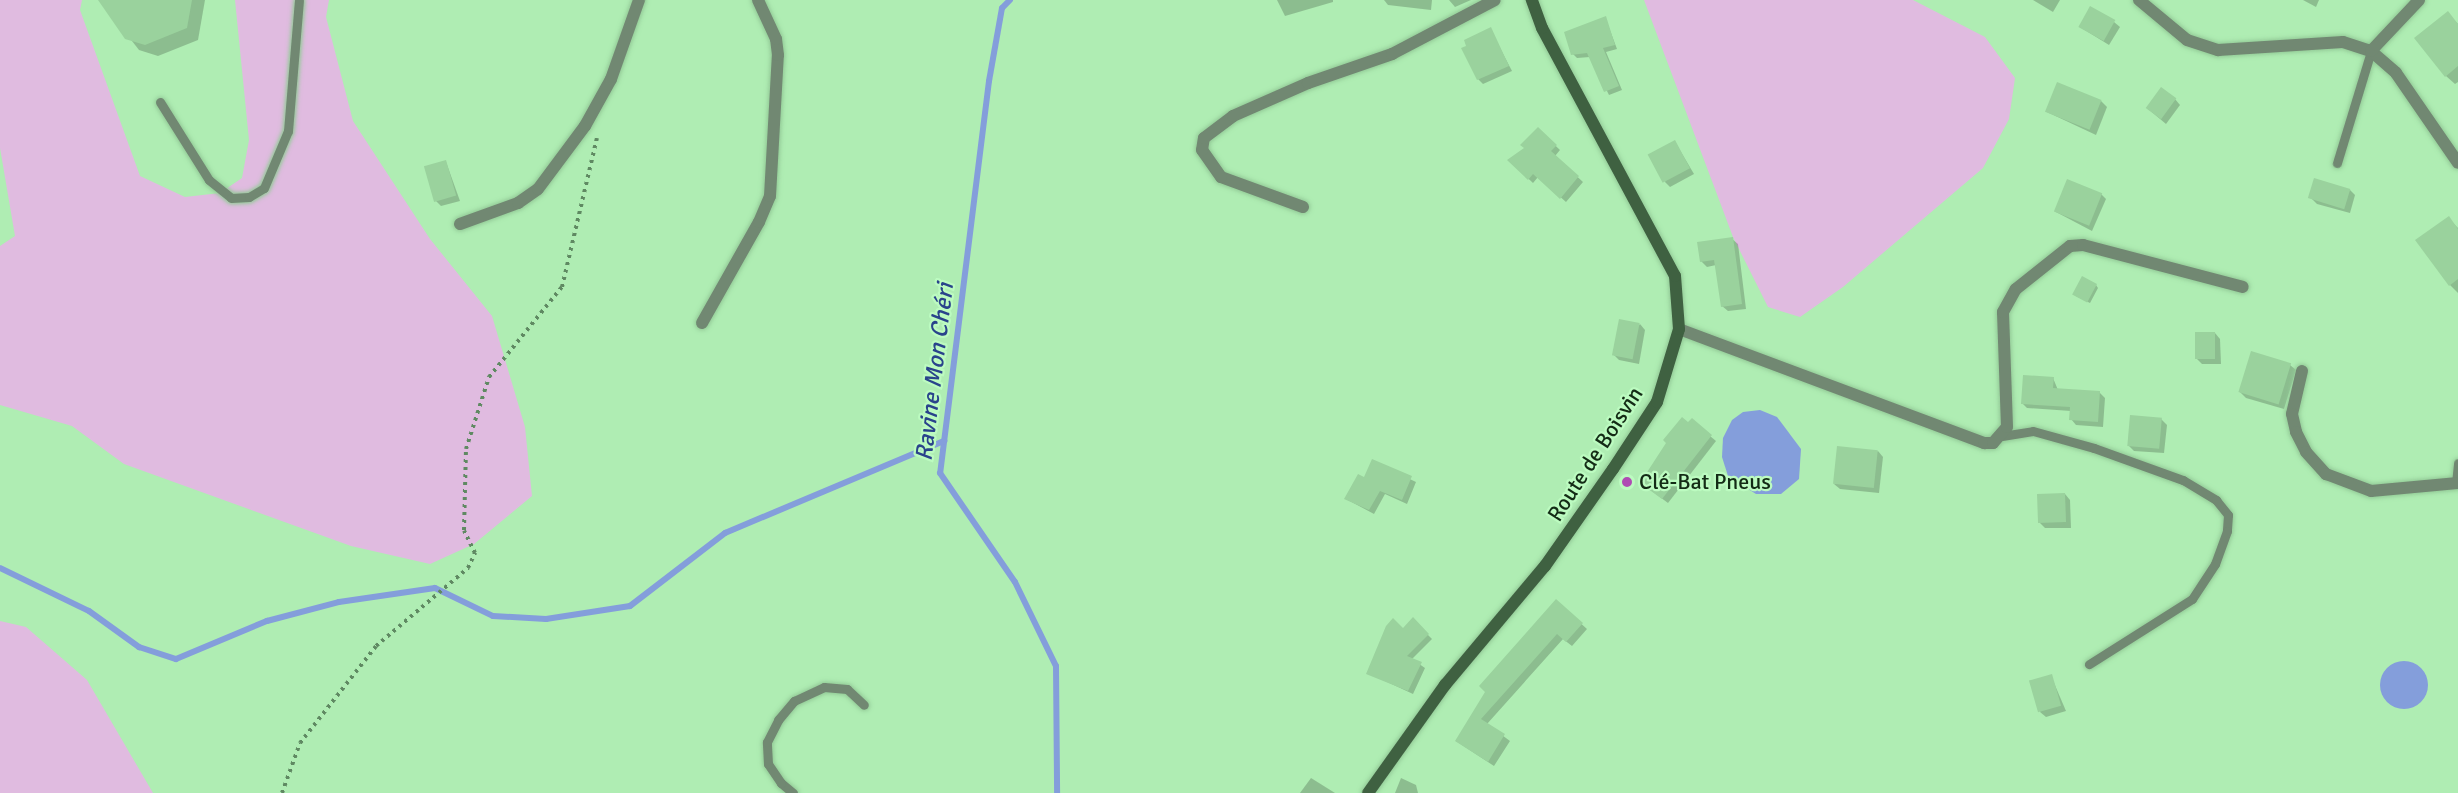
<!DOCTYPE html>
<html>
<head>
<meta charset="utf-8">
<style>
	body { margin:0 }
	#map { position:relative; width:2458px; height:793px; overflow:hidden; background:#afedb3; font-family:Signika,sans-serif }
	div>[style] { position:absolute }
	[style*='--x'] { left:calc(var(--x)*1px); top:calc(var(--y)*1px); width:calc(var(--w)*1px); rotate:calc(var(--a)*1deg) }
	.green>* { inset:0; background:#e0bbe0 }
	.water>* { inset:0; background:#849edb }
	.round { border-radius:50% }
	.shadow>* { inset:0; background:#0003 }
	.stream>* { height:6px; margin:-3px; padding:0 3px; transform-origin:3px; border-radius:3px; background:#849edb }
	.building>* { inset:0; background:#9ad29d; transform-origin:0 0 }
	.path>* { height:4px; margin-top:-2px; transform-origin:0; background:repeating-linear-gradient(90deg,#5f8962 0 3px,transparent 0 7.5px) }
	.roads { filter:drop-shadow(0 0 2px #93ca97) drop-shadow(0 0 2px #93ca97) }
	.lane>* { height:9px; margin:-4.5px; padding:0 4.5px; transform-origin:4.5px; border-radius:4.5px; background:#718872 }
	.street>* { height:12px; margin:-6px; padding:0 6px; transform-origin:6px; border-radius:6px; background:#718872 }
	.secondary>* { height:12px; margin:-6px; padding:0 6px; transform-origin:6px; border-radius:6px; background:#3f6141 }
	.dots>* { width:16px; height:16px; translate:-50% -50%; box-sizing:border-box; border:3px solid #bcfbc0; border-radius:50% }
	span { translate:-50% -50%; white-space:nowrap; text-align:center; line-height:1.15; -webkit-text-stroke:4.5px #bcfbc0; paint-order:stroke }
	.street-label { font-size:22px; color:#132b15 }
	.poi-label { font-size:22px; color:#132b15 }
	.left { translate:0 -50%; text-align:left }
	.water-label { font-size:24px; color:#29438b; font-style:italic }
</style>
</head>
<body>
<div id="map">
	<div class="green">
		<div style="clip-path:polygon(0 0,82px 0,80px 10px,140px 176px,185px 197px,220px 193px,242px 178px,249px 140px,235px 0,329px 0,326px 17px,353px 121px,430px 239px,492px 316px,525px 427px,532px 496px,474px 544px,430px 564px,351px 546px,124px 464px,72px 426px,0 405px,0 246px,15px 236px,0 148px)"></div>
		<div style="clip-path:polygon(1644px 0,1913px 0,1985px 37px,2015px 78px,2009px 119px,1983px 168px,1843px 287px,1800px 317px,1768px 307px,1733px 237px)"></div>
		<div style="clip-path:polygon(0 621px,26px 627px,87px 680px,153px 793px,0 793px)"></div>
	</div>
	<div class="water">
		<div style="clip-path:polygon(1760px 410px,1777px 417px,1801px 449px,1799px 479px,1781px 494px,1756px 494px,1728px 476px,1722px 457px,1723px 438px,1732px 420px,1743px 412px)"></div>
		<div class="round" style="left:2380px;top:661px;width:48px;height:48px"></div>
	</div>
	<div class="shadow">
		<div style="clip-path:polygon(100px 0,205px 0,198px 40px,158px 56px,139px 50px)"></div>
		<div style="clip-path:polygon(1277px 0,1333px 0,1333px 2px,1285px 16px)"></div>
		<div style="clip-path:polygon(1384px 0,1432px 0,1431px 10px,1388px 5px)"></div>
		<div style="clip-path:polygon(1449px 0,1471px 0,1455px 7px)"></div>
		<div style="clip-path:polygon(2033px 0,2060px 0,2053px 12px)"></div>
		<div style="clip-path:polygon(2303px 0,2319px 0,2316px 7px)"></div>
		<div style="clip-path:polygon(2447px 13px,2458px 24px,2458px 82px,2455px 84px,2446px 76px)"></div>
		<div style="clip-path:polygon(1605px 17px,1617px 49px,1606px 52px,1622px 90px,1609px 95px,1590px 57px,1577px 58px,1573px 54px)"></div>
		<div style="clip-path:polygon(2114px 22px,2120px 27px,2109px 45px,2080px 27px)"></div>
		<div style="clip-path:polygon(1490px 29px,1512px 71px,1483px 84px,1478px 79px)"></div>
		<div style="clip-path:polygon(2175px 99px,2180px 105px,2166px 124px,2147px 108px)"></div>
		<div style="clip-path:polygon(2101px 101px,2107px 107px,2096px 135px,2047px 112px)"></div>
		<div style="clip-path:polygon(1538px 129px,1560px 150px,1555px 156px,1583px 182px,1566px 202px,1538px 177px,1533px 183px,1509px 160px,1525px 149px)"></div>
		<div style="clip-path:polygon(1675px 142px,1694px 174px,1670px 187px,1665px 182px)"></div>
		<div style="clip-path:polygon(446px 162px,460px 201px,441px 206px,436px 201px)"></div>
		<div style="clip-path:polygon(2350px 190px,2355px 195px,2350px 213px,2317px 204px,2312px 199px)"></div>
		<div style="clip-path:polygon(2101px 194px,2106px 199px,2092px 231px,2056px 212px)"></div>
		<div style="clip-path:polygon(2448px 218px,2458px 228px,2458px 293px,2450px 285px)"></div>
		<div style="clip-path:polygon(1732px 239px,1738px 244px,1746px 309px,1728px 311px,1722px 306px,1716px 265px,1707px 267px,1701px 261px)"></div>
		<div style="clip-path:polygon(2096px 285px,2098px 288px,2090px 303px,2076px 296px)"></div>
		<div style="clip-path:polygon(1640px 324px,1645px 330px,1639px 364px,1619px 360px,1614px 355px)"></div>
		<div style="clip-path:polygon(2215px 333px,2220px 339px,2221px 364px,2202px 364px,2197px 359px)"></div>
		<div style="clip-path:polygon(2290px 365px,2296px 370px,2284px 409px,2246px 398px,2240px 392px)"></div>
		<div style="clip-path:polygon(2053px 378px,2058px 390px,2099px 392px,2105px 398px,2103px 427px,2076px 425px,2071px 419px,2071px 411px,2027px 408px,2022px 403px)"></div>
		<div style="clip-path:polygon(2161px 419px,2167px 425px,2164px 453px,2134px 451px,2128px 445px)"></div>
		<div style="clip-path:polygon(1710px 436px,1716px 441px,1668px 503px,1641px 483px)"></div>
		<div style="clip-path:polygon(1878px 451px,1883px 457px,1879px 493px,1840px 489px,1834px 484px)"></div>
		<div style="clip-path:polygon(1372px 461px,1416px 482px,1407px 504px,1385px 494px,1374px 514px,1346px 499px,1364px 479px)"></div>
		<div style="clip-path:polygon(2065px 494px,2070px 500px,2071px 528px,2045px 528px,2039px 522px)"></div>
		<div style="clip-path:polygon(1556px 601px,1587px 629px,1572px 646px,1563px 639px,1487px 724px,1510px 741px,1494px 766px,1456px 741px)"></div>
		<div style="clip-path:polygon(1413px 620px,1432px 639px,1412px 659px,1425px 668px,1413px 694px,1368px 673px)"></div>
		<div style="clip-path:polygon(2051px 676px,2066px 711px,2046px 717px,2040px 712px)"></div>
		<div style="clip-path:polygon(1311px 778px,1335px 793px,1300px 793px)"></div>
		<div style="clip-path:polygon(1401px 778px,1416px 785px,1418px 793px,1395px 793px)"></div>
	</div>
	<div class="stream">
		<div style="--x:1010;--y:0;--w:11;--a:135"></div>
		<div style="--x:1002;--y:8;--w:74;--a:100.1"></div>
		<div style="--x:989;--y:81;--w:395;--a:97.1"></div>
		<div style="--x:940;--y:473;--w:132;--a:55.5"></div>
		<div style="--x:1015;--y:582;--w:93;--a:64"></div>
		<div style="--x:1056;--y:666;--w:127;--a:89.5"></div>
		<div style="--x:0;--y:568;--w:99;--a:25.8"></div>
		<div style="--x:89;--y:611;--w:62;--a:35.8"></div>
		<div style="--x:139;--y:647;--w:39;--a:18"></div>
		<div style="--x:176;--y:659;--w:99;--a:-22.7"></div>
		<div style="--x:267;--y:621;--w:74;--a:-14.8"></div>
		<div style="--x:339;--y:602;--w:97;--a:-8.3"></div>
		<div style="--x:435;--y:588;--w:64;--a:25.8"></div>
		<div style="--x:493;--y:616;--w:53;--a:3.2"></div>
		<div style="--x:546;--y:619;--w:85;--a:-8.8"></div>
		<div style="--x:630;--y:606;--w:120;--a:-37.5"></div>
		<div style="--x:725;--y:533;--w:238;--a:-22.8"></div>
	</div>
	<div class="building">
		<div style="clip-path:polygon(98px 0,192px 0,187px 28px,145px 45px,125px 39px)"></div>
		<div style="left:2090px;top:6px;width:29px;height:24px;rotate:29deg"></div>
		<div style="clip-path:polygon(2448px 11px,2458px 24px,2458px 66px,2445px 77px,2414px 38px)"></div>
		<div style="clip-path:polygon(1606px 16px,1615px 45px,1603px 48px,1619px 86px,1604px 92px,1587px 53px,1571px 55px,1564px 32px)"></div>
		<div style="clip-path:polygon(1491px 27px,1509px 66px,1477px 80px,1461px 48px,1466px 46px,1464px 40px)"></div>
		<div style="left:2057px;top:82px;width:48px;height:32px;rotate:22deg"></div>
		<div style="left:2161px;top:87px;width:19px;height:26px;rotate:36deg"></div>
		<div style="clip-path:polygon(1538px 127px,1557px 145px,1551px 151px,1579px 176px,1560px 199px,1533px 174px,1528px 180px,1507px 160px,1524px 148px,1520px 145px)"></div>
		<div style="left:1675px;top:140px;width:32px;height:31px;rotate:62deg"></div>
		<div style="left:446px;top:160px;width:37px;height:23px;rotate:74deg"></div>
		<div style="left:2314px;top:178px;width:38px;height:21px;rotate:17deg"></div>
		<div style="left:2067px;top:179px;width:38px;height:35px;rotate:22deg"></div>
		<div style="clip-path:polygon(2449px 216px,2458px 229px,2458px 279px,2449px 286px,2415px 240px)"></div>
		<div style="clip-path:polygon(1733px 237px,1742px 304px,1721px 307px,1714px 260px,1700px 262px,1697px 242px)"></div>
		<div style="left:2082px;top:276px;width:17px;height:21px;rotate:28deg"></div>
		<div style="left:1619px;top:319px;width:21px;height:37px;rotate:11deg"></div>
		<div style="left:2195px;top:332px;width:20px;height:27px"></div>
		<div style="left:2251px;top:351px;width:42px;height:43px;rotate:17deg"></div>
		<div style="clip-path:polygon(2023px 375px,2054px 377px,2053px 388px,2100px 391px,2098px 422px,2069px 420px,2070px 407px,2021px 404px)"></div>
		<div style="left:2130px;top:415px;width:32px;height:31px;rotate:5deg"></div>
		<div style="clip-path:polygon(1682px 417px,1688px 422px,1692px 418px,1712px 435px,1662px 499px,1640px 483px,1666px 443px,1663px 440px)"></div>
		<div style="left:1837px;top:446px;width:41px;height:38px;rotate:6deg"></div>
		<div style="clip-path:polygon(1372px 459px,1412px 476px,1402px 500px,1380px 491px,1369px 510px,1344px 499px,1358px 474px,1364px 477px)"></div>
		<div style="left:2065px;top:493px;width:29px;height:28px;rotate:88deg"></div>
		<div style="clip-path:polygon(1556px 599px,1583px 623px,1566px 642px,1557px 634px,1481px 719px,1505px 734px,1488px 762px,1455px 741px,1485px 692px,1479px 686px)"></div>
		<div style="clip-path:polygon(1413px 617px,1429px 634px,1407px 656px,1422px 662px,1408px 691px,1366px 674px,1386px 626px,1393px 618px,1403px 628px)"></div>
		<div style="left:2052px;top:674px;width:33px;height:24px;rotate:74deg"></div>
	</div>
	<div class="path">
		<div style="--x:282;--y:793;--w:53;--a:-70.2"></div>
		<div style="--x:300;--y:743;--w:123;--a:-51.9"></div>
		<div style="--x:376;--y:646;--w:121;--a:-40.3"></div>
		<div style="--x:468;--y:568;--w:17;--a:-65"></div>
		<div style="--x:475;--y:553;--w:25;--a:-116"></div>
		<div style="--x:464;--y:530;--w:81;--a:-88.6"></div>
		<div style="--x:466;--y:449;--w:76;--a:-72.3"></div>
		<div style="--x:489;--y:377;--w:116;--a:-51"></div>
		<div style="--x:562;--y:287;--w:153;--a:-76.8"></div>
	</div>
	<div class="roads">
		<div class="lane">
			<div style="--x:160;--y:102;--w:92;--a:57.9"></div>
			<div style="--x:209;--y:180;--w:28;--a:39"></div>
			<div style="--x:231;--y:198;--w:18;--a:-3"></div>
			<div style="--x:249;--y:197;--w:17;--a:-31"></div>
			<div style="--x:264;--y:188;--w:62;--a:-67.2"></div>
			<div style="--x:288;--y:131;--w:131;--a:-85.2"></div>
			<div style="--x:2337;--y:163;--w:117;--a:-73.1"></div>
			<div style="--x:2002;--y:436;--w:31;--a:-9"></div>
			<div style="--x:2033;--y:431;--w:63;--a:15.6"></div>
			<div style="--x:2094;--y:448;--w:95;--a:19.8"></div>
			<div style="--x:2183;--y:480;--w:39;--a:31"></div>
			<div style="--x:2216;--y:500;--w:19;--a:51"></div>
			<div style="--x:2228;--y:515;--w:16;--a:94"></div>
			<div style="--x:2227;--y:531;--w:35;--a:110"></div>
			<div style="--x:2215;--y:564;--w:42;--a:123.3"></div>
			<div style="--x:2192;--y:599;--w:122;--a:147.7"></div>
			<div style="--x:2456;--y:483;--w:20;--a:-84"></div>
			<div style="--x:793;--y:793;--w:16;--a:-140"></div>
			<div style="--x:781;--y:783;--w:23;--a:-124"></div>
			<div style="--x:768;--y:764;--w:22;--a:-93"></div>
			<div style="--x:767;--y:742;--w:25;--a:-63"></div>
			<div style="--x:778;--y:720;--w:25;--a:-50"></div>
			<div style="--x:794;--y:701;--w:33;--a:-25"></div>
			<div style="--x:824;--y:687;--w:23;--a:5"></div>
			<div style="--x:847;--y:689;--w:23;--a:43"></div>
		</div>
		<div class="street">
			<div style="--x:2139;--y:0;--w:62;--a:39.8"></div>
			<div style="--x:2187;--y:40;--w:33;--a:18"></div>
			<div style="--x:2218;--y:50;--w:125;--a:-3.7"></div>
			<div style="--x:2343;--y:42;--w:29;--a:18"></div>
			<div style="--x:2371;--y:51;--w:33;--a:41"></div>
			<div style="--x:2396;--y:73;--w:109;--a:55.4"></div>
			<div style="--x:2371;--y:51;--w:70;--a:-46.7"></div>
			<div style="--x:1303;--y:207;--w:87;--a:-159.9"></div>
			<div style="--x:1221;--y:177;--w:33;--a:-125"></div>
			<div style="--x:1202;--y:150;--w:12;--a:-81"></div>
			<div style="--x:1204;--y:138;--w:36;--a:-37"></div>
			<div style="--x:1233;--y:116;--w:82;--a:-23.7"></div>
			<div style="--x:1308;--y:83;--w:89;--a:-19"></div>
			<div style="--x:1392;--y:54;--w:116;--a:-27.7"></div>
			<div style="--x:460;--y:224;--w:62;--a:-19.9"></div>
			<div style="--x:518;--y:203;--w:24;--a:-35"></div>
			<div style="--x:538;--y:189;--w:79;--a:-53.3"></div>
			<div style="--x:585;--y:126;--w:54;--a:-61"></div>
			<div style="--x:611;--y:79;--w:84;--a:-70.5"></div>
			<div style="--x:702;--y:323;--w:116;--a:-60.6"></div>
			<div style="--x:759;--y:222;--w:28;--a:-67"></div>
			<div style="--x:770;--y:196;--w:141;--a:-86.8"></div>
			<div style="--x:778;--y:55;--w:16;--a:-97"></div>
			<div style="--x:776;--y:39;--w:43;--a:-114.8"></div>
			<div style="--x:1679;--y:329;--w:326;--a:20.5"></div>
			<div style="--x:1984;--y:443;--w:9;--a:0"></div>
			<div style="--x:1993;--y:443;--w:21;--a:-49"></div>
			<div style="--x:2007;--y:427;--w:115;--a:-92"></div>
			<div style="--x:2003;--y:312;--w:26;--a:-61"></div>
			<div style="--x:2016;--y:289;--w:69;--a:-38.5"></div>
			<div style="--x:2070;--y:246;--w:13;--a:-4"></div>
			<div style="--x:2083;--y:245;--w:165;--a:14.7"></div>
			<div style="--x:2302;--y:371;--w:44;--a:103.1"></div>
			<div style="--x:2292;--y:414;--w:18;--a:77"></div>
			<div style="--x:2296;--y:432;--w:22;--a:63"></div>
			<div style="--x:2306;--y:452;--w:30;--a:48"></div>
			<div style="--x:2326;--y:474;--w:48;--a:20.7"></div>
			<div style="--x:2371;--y:491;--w:87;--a:-5.3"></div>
		</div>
		<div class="secondary">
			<div style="--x:1368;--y:793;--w:133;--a:-54.5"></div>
			<div style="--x:1445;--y:685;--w:155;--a:-50"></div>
			<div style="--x:1545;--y:566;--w:118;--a:-55"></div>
			<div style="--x:1613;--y:469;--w:80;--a:-56.7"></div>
			<div style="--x:1657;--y:402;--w:76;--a:-73.2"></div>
			<div style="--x:1679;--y:329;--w:53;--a:-94.3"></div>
			<div style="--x:1675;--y:276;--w:281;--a:-118.2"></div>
			<div style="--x:1542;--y:28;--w:30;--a:-110"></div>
		</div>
	</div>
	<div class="dots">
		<div style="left:1627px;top:482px;background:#af4cb3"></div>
	</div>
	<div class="street-label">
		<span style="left:1595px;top:454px;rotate:-57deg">Route de Boisvin</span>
	</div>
	<div class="poi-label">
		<span class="left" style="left:1639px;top:482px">Clé-Bat Pneus</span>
	</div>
	<div class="water-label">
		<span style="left:935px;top:372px;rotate:-83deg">Ravine Mon Chéri</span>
	</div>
</div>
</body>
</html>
